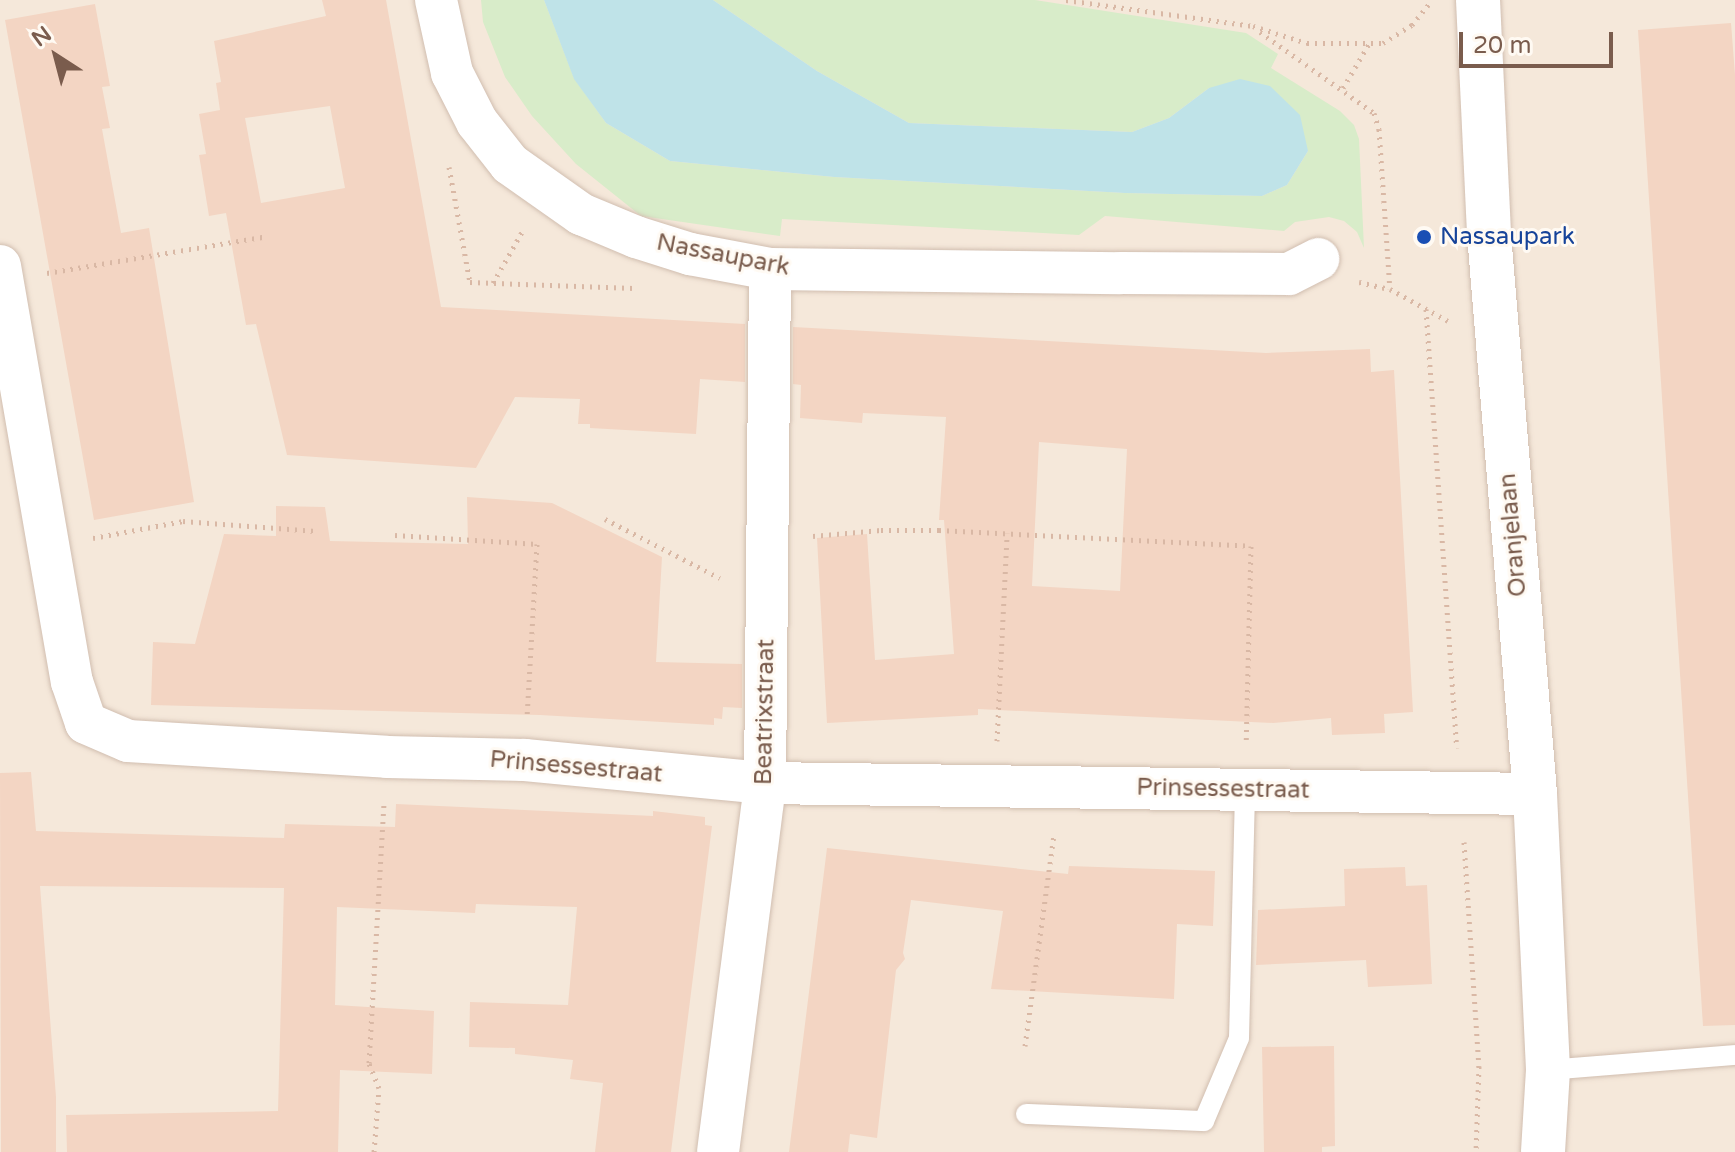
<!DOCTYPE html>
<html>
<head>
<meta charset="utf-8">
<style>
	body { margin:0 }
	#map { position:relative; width:1735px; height:1152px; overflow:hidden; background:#fdf6ec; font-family:"Varela Round",sans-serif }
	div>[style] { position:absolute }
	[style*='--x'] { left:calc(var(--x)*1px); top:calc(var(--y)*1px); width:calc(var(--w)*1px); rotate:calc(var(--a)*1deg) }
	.residential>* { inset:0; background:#f5e8da; transform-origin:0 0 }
	.green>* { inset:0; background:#d8ecc9 }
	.water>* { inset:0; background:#bfe3e8 }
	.building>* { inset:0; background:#f3d5c3 }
	.path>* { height:5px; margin-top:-2.5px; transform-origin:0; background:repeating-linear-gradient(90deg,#d9b8a5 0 2px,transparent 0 8px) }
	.roads { filter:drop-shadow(0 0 2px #d1beb0) drop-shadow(0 0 2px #d1beb0) }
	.lane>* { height:20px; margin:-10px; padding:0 10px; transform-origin:10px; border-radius:10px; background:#fff }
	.street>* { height:42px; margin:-21px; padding:0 21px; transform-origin:21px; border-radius:21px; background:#fff }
	.secondary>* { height:44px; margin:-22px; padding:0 22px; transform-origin:22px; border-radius:22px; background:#fff }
	.dots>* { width:22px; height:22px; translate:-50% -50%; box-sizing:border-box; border:4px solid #fffaf3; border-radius:50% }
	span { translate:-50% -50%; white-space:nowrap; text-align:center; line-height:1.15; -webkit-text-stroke:6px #fffaf3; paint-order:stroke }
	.transit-label { font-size:24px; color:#164399 }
	.left { translate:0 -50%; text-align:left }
	.street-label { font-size:24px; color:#7a5c4d }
	.north { position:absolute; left:16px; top:16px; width:80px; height:80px; -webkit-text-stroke:6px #fffaf3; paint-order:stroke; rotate:324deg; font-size:22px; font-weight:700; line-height:32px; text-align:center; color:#7a5c4d }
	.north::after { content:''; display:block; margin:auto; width:28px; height:36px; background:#7a5c4d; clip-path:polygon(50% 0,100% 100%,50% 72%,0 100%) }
	.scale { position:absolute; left:1459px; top:32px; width:154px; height:36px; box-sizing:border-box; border:4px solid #7a5c4d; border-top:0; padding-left:10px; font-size:24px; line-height:28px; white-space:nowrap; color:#7a5c4d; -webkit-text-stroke:6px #fffaf3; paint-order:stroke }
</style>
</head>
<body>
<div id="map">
	<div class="residential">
		<div style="left:0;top:0;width:1735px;height:1152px"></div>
	</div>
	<div class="green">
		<div style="clip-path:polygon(481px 0,544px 0,574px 78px,606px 123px,670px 161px,834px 177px,1125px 193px,1262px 196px,1287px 185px,1308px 151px,1209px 88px,1169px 118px,1132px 132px,909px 123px,817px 71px,713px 0,1035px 0,1246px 33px,1278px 54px,1271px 68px,1340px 111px,1354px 125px,1359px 139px,1364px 248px,1357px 232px,1344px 221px,1329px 217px,1295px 222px,1284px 231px,1105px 216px,1079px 235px,782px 219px,780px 236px,641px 216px,576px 164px,532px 116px,505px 77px,483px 22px)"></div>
	</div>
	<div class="water">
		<div style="clip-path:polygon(544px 0,713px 0,817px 71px,909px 123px,1132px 132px,1169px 118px,1209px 88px,1240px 79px,1270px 86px,1300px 115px,1308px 151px,1287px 185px,1262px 196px,1125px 193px,834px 177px,670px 161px,606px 123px,574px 79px)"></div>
	</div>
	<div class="building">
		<div style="clip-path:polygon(evenodd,322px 0,386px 0,441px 307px,745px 324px,745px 382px,700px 379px,696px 434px,590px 428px,590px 424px,578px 424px,580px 399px,515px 397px,476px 468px,287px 455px,256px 324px,246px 325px,226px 213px,209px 216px,199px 155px,206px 154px,199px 114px,220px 110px,216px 83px,221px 82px,214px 41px,326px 16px,322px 0,330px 106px,345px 188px,261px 203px,245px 118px,330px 106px)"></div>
		<div style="clip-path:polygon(95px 4px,110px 86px,102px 87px,110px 128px,102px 129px,121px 233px,149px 228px,194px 502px,94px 520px,5px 20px)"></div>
		<div style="clip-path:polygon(1731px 23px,1735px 75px,1735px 1025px,1703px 1026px,1638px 30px)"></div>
		<div style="clip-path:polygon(evenodd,793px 327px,1266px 353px,1370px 349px,1371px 372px,1394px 370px,1413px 712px,1384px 714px,1385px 733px,1332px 735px,1331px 718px,1273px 723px,978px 709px,978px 715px,827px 723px,817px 538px,867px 534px,875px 660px,954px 654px,944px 520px,939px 520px,946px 417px,863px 413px,862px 423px,800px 418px,801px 385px,793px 384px,793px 327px,1039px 442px,1127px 449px,1120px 591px,1032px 586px,1039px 442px)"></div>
		<div style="clip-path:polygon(467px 497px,552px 503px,662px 557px,656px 662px,742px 664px,742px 708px,723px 707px,722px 719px,714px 718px,714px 725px,540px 715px,151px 705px,153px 642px,195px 644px,224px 534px,276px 536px,276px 506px,325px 507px,330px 541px,468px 544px)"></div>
		<div style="clip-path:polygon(31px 772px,36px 831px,284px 838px,285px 824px,395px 827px,396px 804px,653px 816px,653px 811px,705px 817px,705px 825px,712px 826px,671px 1152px,595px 1152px,603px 1083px,570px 1079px,573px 1060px,515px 1054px,515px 1048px,469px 1047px,470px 1002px,568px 1005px,577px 907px,476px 904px,475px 913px,337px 907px,335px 1005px,434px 1011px,432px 1074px,340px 1070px,338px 1152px,67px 1152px,66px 1115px,278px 1111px,284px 888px,40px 886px,56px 1097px,56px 1152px,1px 1152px,0 773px)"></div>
		<div style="clip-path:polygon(827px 848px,1068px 874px,1069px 866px,1215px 871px,1213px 926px,1177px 924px,1174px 999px,991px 989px,1003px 911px,911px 900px,903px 953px,905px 959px,896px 970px,877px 1138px,850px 1134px,848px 1152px,789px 1152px)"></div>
		<div style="clip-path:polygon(1405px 867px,1406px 886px,1427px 885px,1432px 984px,1368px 987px,1366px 960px,1256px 965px,1258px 910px,1345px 906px,1344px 869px)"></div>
		<div style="clip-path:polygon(1334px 1046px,1335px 1146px,1322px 1147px,1322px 1152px,1264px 1152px,1262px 1047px)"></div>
	</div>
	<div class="path">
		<div style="--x:1066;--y:0;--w:189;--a:7.9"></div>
		<div style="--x:1253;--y:26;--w:57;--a:17.5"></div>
		<div style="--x:1307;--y:43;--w:76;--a:0"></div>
		<div style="--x:1383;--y:43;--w:34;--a:-32"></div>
		<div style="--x:1412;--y:25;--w:27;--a:-51"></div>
		<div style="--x:1260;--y:32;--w:140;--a:35.4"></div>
		<div style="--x:1374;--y:113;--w:17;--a:73"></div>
		<div style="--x:1379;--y:129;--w:160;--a:86.1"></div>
		<div style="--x:1343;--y:88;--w:51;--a:-59.4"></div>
		<div style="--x:449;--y:167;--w:117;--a:79.7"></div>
		<div style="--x:470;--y:282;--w:164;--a:2.1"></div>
		<div style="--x:47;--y:273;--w:223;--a:-9.5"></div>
		<div style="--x:1359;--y:282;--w:32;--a:13"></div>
		<div style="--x:1390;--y:289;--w:66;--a:28.9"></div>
		<div style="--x:493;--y:283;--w:59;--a:-60.4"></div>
		<div style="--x:1426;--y:309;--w:440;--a:86"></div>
		<div style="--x:605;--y:519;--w:129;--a:27.2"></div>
		<div style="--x:395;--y:535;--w:142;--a:3.6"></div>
		<div style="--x:537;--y:544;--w:171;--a:93.3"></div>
		<div style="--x:813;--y:536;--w:68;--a:-5"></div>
		<div style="--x:881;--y:530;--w:58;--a:0"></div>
		<div style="--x:939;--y:530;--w:312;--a:2.9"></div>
		<div style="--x:1251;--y:546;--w:199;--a:91.4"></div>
		<div style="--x:93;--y:538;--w:92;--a:-10.7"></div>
		<div style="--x:183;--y:521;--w:133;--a:4.3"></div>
		<div style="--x:997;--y:741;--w:208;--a:-87.2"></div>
		<div style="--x:1464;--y:842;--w:225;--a:86.2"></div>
		<div style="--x:1479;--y:1066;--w:86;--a:92"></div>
		<div style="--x:1025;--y:1046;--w:213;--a:-82.2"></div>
		<div style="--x:374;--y:1152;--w:64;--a:-85.5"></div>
		<div style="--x:379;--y:1088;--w:27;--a:-112"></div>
		<div style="--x:369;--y:1063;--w:258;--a:-86.7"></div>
	</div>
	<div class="roads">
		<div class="lane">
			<div style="--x:1548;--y:1070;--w:188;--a:-4.6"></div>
			<div style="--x:1026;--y:1114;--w:178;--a:2.3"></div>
			<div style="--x:1204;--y:1121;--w:90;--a:-67.1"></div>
			<div style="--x:1239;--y:1038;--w:249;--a:-88.6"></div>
		</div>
		<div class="street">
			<div style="--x:436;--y:0;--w:75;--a:77.6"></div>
			<div style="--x:452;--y:73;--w:55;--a:63"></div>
			<div style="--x:477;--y:122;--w:53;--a:51.8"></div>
			<div style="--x:510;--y:164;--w:87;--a:35.2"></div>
			<div style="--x:581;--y:214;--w:60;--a:22.7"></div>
			<div style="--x:636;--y:237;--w:57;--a:17.5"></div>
			<div style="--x:690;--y:254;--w:81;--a:10.6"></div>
			<div style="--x:770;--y:269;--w:350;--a:0.7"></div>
			<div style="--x:1120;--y:273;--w:169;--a:0.3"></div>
			<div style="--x:1289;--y:274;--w:33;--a:-27"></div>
			<div style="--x:0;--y:266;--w:422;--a:80.2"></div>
			<div style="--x:72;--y:682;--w:43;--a:71.1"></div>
			<div style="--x:86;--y:723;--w:46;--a:23.2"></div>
			<div style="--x:128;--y:741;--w:259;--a:3.5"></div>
			<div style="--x:387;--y:757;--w:138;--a:1.2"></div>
			<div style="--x:525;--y:760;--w:241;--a:5.5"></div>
			<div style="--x:765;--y:783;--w:770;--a:0.82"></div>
			<div style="--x:718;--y:1152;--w:372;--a:-82.7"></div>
			<div style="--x:765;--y:783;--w:514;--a:-89.44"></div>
		</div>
		<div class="secondary">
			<div style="--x:1478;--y:0;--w:234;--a:87.3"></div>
			<div style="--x:1489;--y:234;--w:562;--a:85.3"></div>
			<div style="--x:1535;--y:794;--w:276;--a:87.3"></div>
			<div style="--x:1548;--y:1070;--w:82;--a:93.5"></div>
		</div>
	</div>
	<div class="dots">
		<div style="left:1424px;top:237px;background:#1a4fb4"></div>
	</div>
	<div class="transit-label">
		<span class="left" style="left:1440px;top:237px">Nassaupark</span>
	</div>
	<div class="street-label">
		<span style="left:723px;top:255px;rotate:11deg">Nassaupark</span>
		<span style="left:1513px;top:535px;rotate:-95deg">Oranjelaan</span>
		<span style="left:765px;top:712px;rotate:-89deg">Beatrixstraat</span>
		<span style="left:576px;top:767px;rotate:5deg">Prinsessestraat</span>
		<span style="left:1223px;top:789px;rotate:1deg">Prinsessestraat</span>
	</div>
	<div class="north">N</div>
	<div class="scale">20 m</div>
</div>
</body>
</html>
